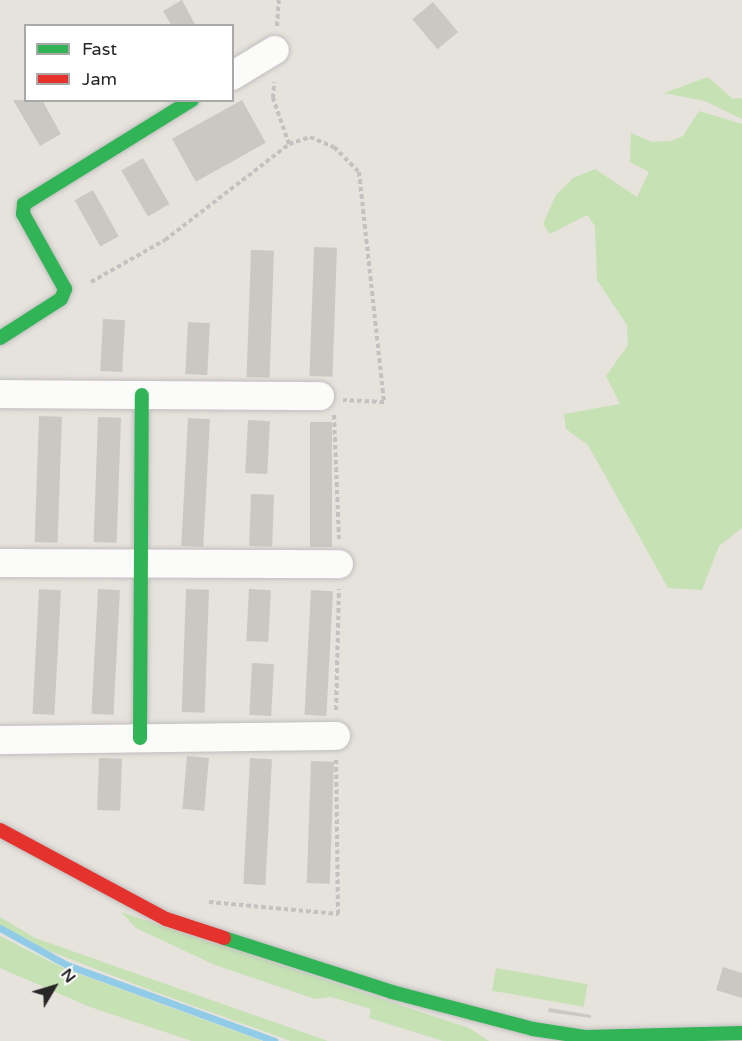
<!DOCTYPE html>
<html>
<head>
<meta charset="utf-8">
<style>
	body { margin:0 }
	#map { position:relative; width:742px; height:1041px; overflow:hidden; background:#e6e2dc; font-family:"Varela Round",sans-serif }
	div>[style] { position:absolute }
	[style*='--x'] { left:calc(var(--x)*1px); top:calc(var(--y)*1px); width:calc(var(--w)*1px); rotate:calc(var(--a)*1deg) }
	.green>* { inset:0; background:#c6e1b4; transform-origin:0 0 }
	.stream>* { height:7px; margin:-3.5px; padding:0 3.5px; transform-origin:3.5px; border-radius:3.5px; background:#90cce7 }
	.building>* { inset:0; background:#cbc8c3; transform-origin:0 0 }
	.path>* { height:4px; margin-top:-2px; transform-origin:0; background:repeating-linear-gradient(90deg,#c2c2c1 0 4.5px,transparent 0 7.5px) }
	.roads { filter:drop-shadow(0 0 2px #bfbebe) drop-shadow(0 0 2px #bfbebe) }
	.street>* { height:28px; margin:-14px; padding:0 14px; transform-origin:14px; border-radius:14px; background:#fbfbfa }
	.fast>* { height:14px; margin:-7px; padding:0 7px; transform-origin:7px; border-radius:7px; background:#30b455 }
	.jam>* { height:14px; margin:-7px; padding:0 7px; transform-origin:7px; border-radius:7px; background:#e5322d }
	span { translate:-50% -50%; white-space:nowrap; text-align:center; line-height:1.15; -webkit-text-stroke:5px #fff; paint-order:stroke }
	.legend { position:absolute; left:24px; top:24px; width:210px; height:78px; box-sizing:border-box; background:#fff; border:2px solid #a9a9a9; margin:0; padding:8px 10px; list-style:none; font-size:18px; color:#272727 }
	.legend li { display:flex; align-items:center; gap:12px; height:30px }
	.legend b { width:30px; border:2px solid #a9a9a9 }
	.north { position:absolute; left:24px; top:957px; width:60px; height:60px; -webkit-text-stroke:4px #fff; paint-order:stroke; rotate:52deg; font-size:16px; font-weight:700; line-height:24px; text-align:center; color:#272727 }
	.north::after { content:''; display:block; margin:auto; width:21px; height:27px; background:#272727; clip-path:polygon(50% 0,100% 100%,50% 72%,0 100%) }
</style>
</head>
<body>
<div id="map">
	<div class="green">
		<div style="clip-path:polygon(708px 77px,733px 99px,742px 98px,742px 119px,705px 101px,664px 93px)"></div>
		<div style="clip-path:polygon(699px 111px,742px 124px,742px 528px,719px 546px,702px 590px,668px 588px,588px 445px,566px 429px,564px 414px,620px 404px,606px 376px,628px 345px,627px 325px,597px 280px,595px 226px,587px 215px,550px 234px,543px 224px,556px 195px,573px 178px,595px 169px,637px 197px,649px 172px,630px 162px,631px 133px,652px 142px,671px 141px,683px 136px)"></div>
		<div style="clip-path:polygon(121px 912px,469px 1028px,489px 1041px,443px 1041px,369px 1018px,371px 1009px,331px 997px,315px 999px,215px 965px,136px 928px)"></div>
		<div style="clip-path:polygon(0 917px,35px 938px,328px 1041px,291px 1041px,155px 992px,16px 938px,0 925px)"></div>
		<div style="clip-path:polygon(0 936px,63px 968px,262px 1041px,192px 1041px,90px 1007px,0 968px)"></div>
		<div style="left:496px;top:968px;width:93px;height:23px;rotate:10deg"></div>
	</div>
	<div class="stream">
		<div style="--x:0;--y:928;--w:77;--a:28.9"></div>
		<div style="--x:67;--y:965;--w:221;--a:20.1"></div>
	</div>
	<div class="building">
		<div style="clip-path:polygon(182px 0,196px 26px,172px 26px,163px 11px)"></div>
		<div style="left:433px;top:2px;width:39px;height:27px;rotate:50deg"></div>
		<div style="clip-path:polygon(13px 100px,42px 100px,61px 134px,40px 146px)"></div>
		<div style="left:242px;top:100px;width:49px;height:80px;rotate:61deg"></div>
		<div style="left:143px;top:158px;width:53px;height:25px;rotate:60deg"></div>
		<div style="left:93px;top:190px;width:53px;height:21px;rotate:61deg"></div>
		<div style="left:314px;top:247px;width:23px;height:129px;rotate:2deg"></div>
		<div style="left:251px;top:250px;width:23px;height:127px;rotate:2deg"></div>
		<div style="left:103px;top:319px;width:22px;height:52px;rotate:3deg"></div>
		<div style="left:188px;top:322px;width:22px;height:52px;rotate:3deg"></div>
		<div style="left:39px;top:416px;width:23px;height:126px;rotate:2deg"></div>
		<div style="left:98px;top:417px;width:23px;height:125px;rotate:2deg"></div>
		<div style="left:188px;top:418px;width:22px;height:128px;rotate:3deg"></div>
		<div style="left:248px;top:420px;width:22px;height:53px;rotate:3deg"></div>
		<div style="left:310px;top:422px;width:22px;height:125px"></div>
		<div style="left:251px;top:494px;width:23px;height:52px;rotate:2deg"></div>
		<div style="left:39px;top:589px;width:22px;height:125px;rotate:3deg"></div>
		<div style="left:98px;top:589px;width:22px;height:125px;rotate:3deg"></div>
		<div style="left:186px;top:589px;width:23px;height:123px;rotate:2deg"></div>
		<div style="left:249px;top:589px;width:22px;height:52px;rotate:3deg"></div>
		<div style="left:311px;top:590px;width:22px;height:125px;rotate:3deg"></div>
		<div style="left:252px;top:663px;width:22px;height:52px;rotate:3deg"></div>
		<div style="left:187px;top:756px;width:22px;height:53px;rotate:5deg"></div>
		<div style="left:99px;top:758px;width:23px;height:52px;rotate:2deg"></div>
		<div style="left:250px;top:758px;width:22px;height:126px;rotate:3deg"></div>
		<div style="left:311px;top:761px;width:23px;height:122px;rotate:2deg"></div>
		<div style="clip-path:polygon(723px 967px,742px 973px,742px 998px,716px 990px)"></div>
		<div style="clip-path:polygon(549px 1008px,591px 1015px,591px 1018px,548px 1012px)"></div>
	</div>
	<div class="path">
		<div style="--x:277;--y:26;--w:26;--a:-86"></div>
		<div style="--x:289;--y:144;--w:22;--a:-18"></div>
		<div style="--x:310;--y:137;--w:26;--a:23"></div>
		<div style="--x:334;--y:147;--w:35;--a:45"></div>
		<div style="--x:359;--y:172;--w:231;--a:83.8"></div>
		<div style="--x:384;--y:402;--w:41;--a:-177.2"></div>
		<div style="--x:91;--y:282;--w:85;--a:-29.6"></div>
		<div style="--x:165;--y:240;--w:157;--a:-37.7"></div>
		<div style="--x:289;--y:144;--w:49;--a:-109.2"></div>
		<div style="--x:273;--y:98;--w:16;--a:-86"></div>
		<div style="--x:334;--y:415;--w:124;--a:87.7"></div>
		<div style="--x:336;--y:710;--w:121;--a:-88.6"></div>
		<div style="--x:209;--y:902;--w:130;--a:5.3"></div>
		<div style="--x:338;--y:914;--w:154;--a:-90.7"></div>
	</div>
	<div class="roads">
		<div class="street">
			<div style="--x:232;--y:76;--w:50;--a:-31.2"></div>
			<div style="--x:0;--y:394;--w:320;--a:0.4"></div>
			<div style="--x:0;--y:563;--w:339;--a:0.2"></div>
			<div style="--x:0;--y:740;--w:336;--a:-0.7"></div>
		</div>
		<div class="fast">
			<div style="--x:0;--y:338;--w:72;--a:-32.6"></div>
			<div style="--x:61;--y:299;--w:11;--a:-68"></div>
			<div style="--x:65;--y:289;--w:86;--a:-119.2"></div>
			<div style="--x:23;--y:214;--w:10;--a:-84"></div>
			<div style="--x:24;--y:204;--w:198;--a:-31.8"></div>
			<div style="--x:140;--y:738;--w:343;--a:-89.7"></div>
			<div style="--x:224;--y:938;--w:176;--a:17.8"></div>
			<div style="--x:392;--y:992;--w:146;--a:14.7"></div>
			<div style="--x:533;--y:1029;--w:54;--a:8.6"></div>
			<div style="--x:586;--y:1037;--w:156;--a:-1.5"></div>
		</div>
		<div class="jam">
			<div style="--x:0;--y:830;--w:188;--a:28.2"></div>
			<div style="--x:166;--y:919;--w:61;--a:18.1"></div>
		</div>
	</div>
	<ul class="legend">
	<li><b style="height:8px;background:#30b455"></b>Fast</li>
	<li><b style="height:8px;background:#e5322d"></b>Jam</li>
	</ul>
	<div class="north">N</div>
</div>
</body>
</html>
